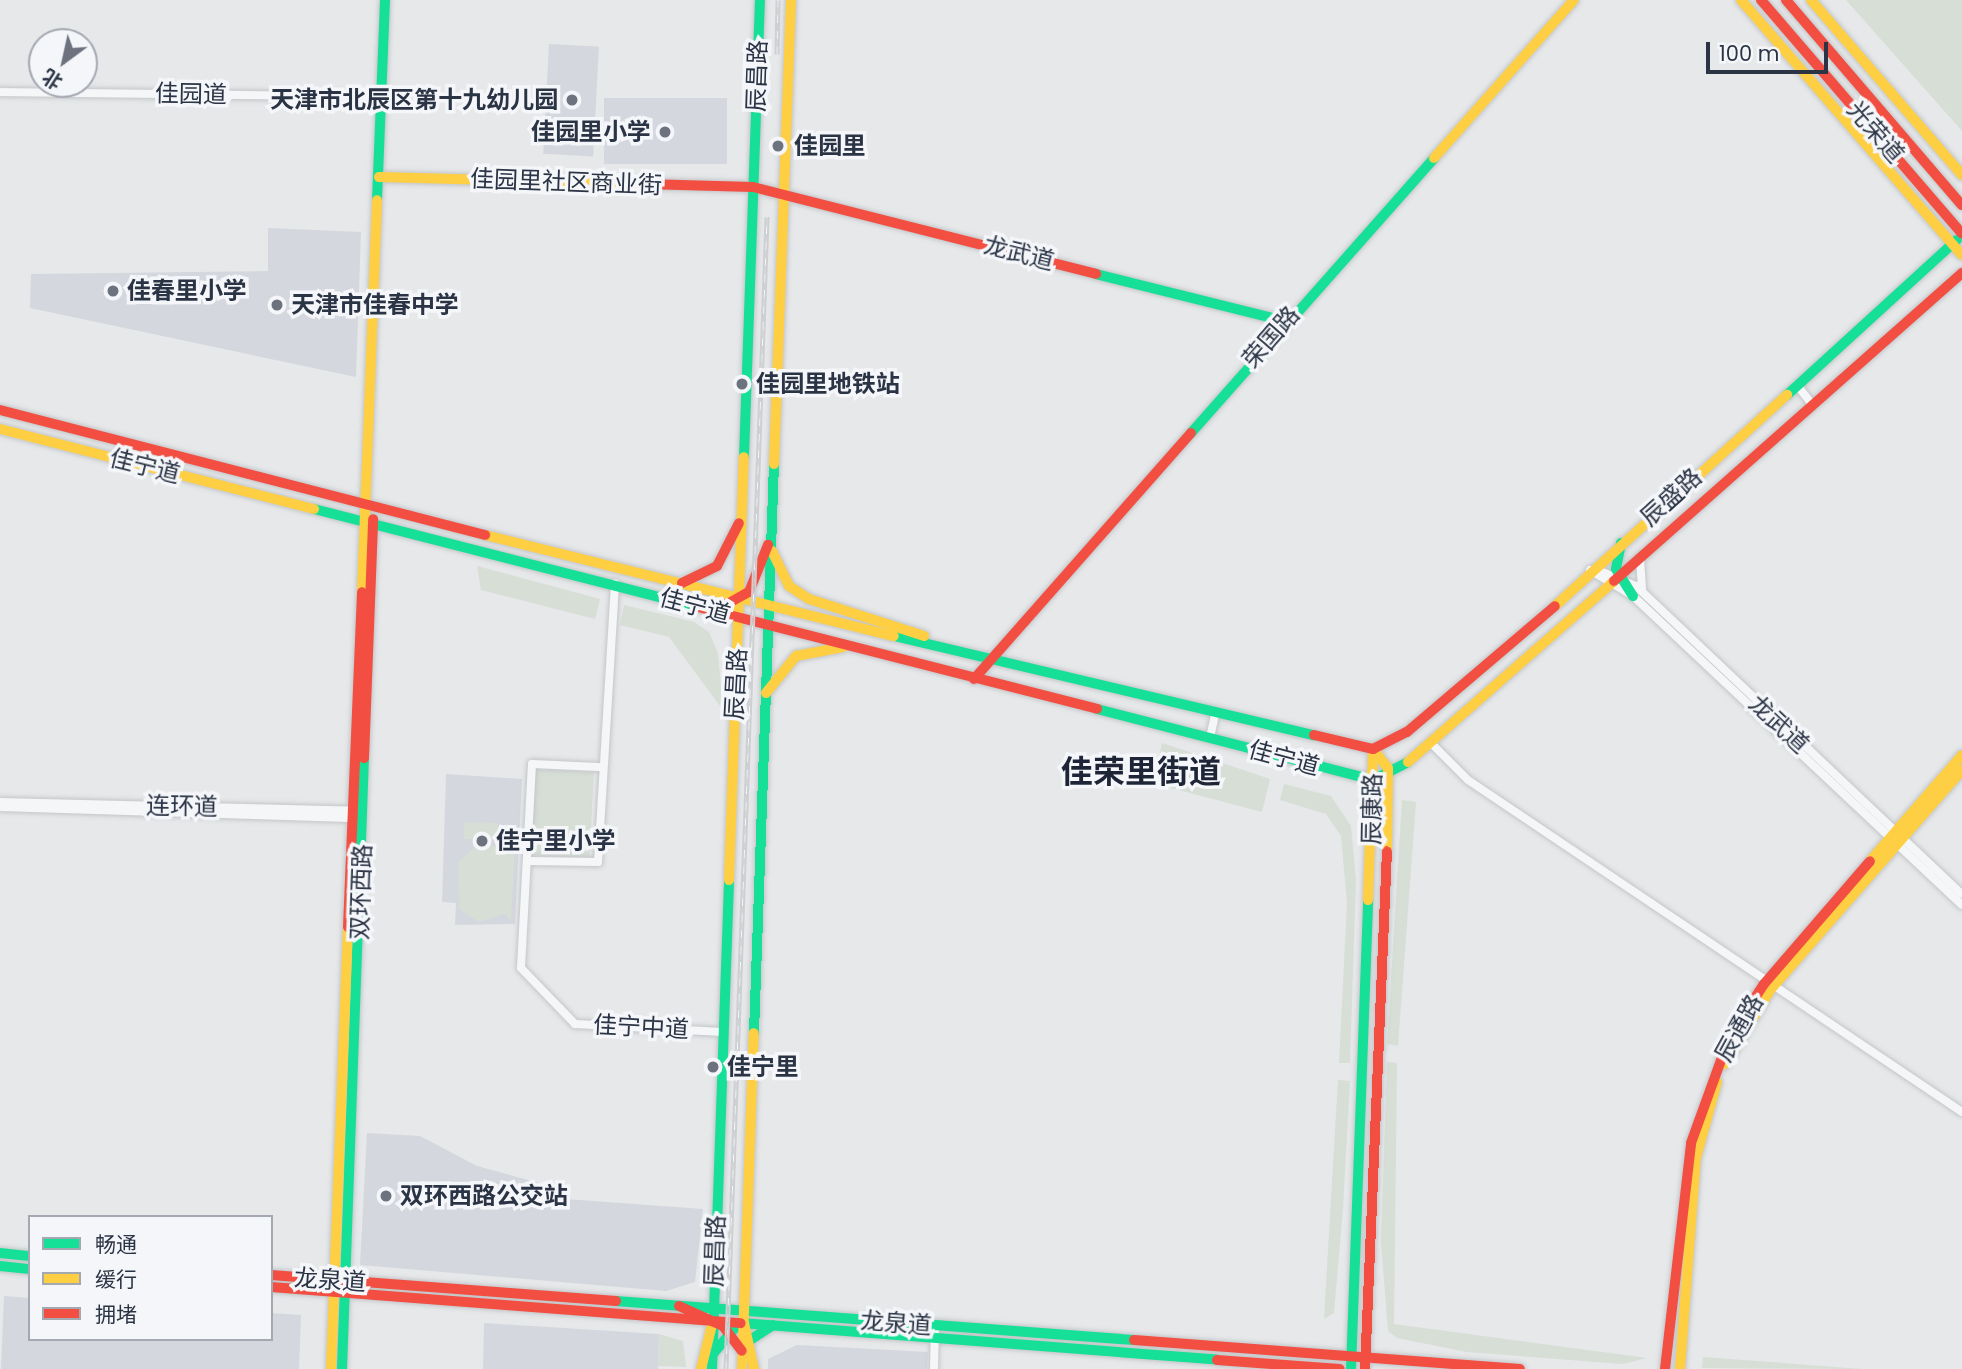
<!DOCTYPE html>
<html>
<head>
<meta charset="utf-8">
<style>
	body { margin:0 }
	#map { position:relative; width:1962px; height:1369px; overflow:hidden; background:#e6e8ea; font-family:Poppins,"Noto Sans SC",sans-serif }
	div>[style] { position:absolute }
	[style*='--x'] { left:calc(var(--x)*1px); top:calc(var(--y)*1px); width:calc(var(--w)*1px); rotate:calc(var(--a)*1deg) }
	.built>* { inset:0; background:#d4d7dd; transform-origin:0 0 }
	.green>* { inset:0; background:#d6ded6; transform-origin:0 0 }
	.roads { filter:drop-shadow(0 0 2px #c4c6c8) drop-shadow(0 0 2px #c4c6c8) }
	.street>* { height:8px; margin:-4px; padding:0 4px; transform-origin:4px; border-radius:4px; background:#f5f6f7 }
	.fast>* { height:10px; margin:-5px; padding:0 5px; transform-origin:5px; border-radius:5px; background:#16e098 }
	.slow>* { height:10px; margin:-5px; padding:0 5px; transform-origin:5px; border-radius:5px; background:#ffcf43 }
	.jam>* { height:10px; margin:-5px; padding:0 5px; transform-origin:5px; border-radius:5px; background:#f24e42 }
	.rail>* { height:5px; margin-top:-2.5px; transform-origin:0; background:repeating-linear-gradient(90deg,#f4f6f9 0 8px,#cecfd2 0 16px); box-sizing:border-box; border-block:2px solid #cecfd2 }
	.dots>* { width:19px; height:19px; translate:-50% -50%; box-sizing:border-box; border:4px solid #f4f6f9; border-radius:50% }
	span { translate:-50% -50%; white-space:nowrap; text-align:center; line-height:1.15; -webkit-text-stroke:7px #f4f6f9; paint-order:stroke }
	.street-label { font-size:24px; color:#2b3445 }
	.poi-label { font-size:24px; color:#2b3445; font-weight:700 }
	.right { translate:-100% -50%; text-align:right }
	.left { translate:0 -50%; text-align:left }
	.district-label { font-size:32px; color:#1d2536; font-weight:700 }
	.legend { position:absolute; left:28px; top:1215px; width:245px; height:126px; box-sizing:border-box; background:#f4f6f9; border:2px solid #a4a8b1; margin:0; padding:9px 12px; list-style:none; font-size:21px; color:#2b3445 }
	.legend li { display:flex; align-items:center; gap:14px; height:35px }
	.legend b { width:35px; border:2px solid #a4a8b1 }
	.north { position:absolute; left:28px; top:28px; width:70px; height:70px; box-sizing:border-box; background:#f4f6f9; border:2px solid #a4a8b1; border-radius:50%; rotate:213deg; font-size:19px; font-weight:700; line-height:28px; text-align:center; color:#2b3445 }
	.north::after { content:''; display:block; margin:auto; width:24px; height:32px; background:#6c737f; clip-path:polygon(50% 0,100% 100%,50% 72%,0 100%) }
	.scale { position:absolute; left:1706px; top:42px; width:122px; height:32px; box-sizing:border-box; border:4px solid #2b3445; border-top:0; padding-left:9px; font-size:21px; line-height:24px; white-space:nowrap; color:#2b3445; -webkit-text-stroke:5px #f4f6f9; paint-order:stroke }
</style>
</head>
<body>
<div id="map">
	<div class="built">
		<div style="left:549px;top:44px;width:50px;height:110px;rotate:3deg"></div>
		<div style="left:604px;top:98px;width:123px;height:66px"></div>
		<div style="clip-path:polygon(268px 228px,361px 232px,356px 377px,30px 308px,31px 274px,268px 271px)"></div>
		<div style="clip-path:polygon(446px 774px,522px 779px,515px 924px,455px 925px,456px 903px,442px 902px)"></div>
		<div style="clip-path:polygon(367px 1133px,420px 1136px,477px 1166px,539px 1183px,538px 1197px,703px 1209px,695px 1282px,666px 1291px,360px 1265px)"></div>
		<div style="clip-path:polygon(4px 1296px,30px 1298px,30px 1339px,271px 1339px,271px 1313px,301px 1315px,299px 1369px,1px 1369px)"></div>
		<div style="clip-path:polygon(484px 1323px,659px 1334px,658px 1369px,483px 1369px)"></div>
		<div style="clip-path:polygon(797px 1345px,928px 1352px,927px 1369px,768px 1369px,768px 1359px)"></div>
	</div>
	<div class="green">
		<div style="clip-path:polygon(1846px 0,1962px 0,1962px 131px)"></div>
		<div style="clip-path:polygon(477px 566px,600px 599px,595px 619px,481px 590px)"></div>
		<div style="clip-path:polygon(624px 605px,694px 622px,709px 632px,718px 653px,723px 710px,669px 637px,620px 625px)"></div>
		<div style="clip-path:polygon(1162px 743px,1270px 779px,1262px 812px,1160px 785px,1167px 760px,1159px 758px)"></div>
		<div style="left:536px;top:769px;width:58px;height:86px;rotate:3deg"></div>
		<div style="clip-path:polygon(1284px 784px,1331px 796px,1351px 826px,1356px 880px,1350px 1063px,1339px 1063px,1347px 903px,1341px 836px,1326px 814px,1280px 800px)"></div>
		<div style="clip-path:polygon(1402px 800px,1416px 802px,1398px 1046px,1387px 1044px)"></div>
		<div style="left:464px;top:822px;width:34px;height:17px;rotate:2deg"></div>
		<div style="clip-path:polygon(494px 846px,506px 855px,515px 850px,511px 920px,504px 914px,479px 922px,459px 909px,458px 862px,475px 847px)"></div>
		<div style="clip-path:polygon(1387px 1062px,1397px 1063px,1394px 1324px,1647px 1358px,1623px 1364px,1467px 1352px,1397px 1338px,1388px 1331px,1381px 1242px)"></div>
		<div style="clip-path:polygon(1338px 1080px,1350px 1081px,1343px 1208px,1334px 1313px,1324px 1319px)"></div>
		<div style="clip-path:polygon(659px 1334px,683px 1341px,686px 1367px,658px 1366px)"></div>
		<div style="clip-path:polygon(1703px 1357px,1862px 1369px,1702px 1368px)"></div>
	</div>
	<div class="roads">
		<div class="street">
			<div style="--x:0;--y:92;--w:382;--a:0.7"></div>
			<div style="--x:1797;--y:385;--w:23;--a:52"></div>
			<div style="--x:1640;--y:559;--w:31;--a:86"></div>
			<div style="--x:1595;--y:569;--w:44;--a:22.5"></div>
			<div style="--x:1636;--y:586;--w:448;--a:43.4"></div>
			<div style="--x:1590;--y:570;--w:50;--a:31.2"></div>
			<div style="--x:1633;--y:596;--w:451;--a:43.2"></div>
			<div style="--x:1210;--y:738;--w:25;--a:-78"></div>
			<div style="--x:1431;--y:743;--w:52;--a:45"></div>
			<div style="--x:1468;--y:780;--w:595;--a:33.9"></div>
			<div style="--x:599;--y:767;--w:67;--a:-177.4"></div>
			<div style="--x:532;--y:764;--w:204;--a:93.1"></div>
			<div style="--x:521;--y:968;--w:78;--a:46"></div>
			<div style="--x:575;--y:1024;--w:148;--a:3.1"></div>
			<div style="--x:0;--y:802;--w:358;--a:1.4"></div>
			<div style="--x:0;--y:807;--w:357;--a:1.8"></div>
			<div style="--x:527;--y:861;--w:71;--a:0.8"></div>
			<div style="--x:598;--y:862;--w:279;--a:-86.5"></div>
			<div style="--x:934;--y:1369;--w:43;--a:-88.7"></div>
		</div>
		<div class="fast">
			<div style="--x:377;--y:200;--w:200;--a:-87.7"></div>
			<div style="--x:1096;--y:274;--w:194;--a:14"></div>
			<div style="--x:1787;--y:395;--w:230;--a:-42.4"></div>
			<div style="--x:1191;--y:433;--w:367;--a:-48.5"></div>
			<div style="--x:744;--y:457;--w:457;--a:-88"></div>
			<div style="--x:314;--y:509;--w:392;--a:14.3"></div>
			<div style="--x:1621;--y:543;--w:26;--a:101"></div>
			<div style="--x:1616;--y:569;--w:32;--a:58"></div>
			<div style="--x:894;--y:636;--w:432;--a:13.3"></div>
			<div style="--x:1097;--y:709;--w:285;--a:14.4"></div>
			<div style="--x:1373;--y:780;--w:39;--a:-27"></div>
			<div style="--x:754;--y:1033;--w:569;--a:-87.99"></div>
			<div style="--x:0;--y:1253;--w:30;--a:6"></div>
			<div style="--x:0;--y:1266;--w:30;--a:6"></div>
			<div style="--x:616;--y:1301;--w:519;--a:4.31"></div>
			<div style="--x:741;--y:1323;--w:477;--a:4.4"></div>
			<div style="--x:747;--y:1342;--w:31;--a:-33"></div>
			<div style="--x:712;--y:1355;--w:35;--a:-50"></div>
			<div style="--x:342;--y:1369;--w:611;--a:-87.94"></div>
			<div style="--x:712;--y:1369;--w:489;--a:-88"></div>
			<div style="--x:1351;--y:1369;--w:469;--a:-87.9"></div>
		</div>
		<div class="slow">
			<div style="--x:1741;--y:0;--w:337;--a:49.1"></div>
			<div style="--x:1811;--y:0;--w:231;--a:49.2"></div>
			<div style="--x:1434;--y:158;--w:211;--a:-48.5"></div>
			<div style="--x:379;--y:177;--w:265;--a:1.5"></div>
			<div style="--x:0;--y:429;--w:324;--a:14.3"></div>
			<div style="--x:774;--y:464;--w:464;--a:-87.9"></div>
			<div style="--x:485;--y:535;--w:421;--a:13.9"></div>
			<div style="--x:772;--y:551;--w:39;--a:64"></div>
			<div style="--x:789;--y:586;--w:24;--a:33"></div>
			<div style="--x:809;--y:599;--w:121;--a:17.8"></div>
			<div style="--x:362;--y:592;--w:392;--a:-87.8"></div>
			<div style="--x:1555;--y:606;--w:314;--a:-42.3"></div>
			<div style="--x:766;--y:693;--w:48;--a:-51"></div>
			<div style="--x:796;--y:656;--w:48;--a:-10.8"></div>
			<div style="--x:1373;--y:749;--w:24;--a:52"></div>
			<div style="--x:1388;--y:768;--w:83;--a:90.7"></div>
			<div style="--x:1408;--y:762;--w:274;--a:-41.3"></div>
			<div style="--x:1870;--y:861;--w:140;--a:-49"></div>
			<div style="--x:729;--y:880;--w:423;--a:-88"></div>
			<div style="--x:1368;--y:900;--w:151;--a:-88.1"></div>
			<div style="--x:1725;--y:1064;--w:88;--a:-58.5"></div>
			<div style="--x:1771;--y:989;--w:291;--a:-48.9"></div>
			<div style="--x:744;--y:1323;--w:47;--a:77.7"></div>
			<div style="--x:331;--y:1369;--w:442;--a:-87.8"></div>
			<div style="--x:701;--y:1369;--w:45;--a:-76"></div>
			<div style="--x:742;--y:1369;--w:336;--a:-88"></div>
			<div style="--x:1680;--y:1369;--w:212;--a:-85.7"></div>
			<div style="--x:1696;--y:1158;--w:79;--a:-74.6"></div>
		</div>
		<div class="jam">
			<div style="--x:1761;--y:0;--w:308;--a:49.3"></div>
			<div style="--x:1786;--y:0;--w:270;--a:49.4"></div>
			<div style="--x:644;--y:184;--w:109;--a:1.6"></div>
			<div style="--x:753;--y:187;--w:354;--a:14.2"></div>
			<div style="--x:0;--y:410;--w:501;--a:14.45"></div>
			<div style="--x:1614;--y:581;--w:465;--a:-41.5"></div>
			<div style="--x:682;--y:583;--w:39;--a:-26"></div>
			<div style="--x:717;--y:566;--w:48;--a:-62.9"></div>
			<div style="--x:705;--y:604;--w:22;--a:0"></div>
			<div style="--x:727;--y:604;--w:25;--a:-29"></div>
			<div style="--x:749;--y:592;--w:51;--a:-68"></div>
			<div style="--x:694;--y:606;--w:416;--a:14.3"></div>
			<div style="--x:974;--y:679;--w:328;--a:-48.6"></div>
			<div style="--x:1314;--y:735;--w:61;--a:13.3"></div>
			<div style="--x:1373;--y:749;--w:38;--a:-27"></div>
			<div style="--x:1407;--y:732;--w:194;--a:-40.4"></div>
			<div style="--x:364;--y:758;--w:239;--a:-87.8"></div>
			<div style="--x:348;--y:927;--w:335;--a:-87.6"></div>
			<div style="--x:271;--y:1275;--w:346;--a:4.3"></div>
			<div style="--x:271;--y:1287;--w:471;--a:4.4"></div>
			<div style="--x:679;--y:1306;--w:48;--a:24.4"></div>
			<div style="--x:723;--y:1326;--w:31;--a:53"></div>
			<div style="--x:1134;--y:1340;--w:387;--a:4.3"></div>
			<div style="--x:1217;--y:1360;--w:123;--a:4.2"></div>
			<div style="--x:1365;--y:1369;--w:518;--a:-87.57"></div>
			<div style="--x:1665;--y:1369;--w:227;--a:-83.4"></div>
			<div style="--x:1691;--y:1143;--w:112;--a:-70.1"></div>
			<div style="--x:1729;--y:1038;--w:64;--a:-57.1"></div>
			<div style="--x:1764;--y:984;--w:162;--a:-49.2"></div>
		</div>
	</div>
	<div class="rail">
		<div style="--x:777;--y:54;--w:54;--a:-88.9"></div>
		<div style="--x:726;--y:1369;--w:1153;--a:-87.96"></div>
	</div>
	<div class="dots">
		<div style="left:572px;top:100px;background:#6c737f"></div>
		<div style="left:665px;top:132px;background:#6c737f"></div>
		<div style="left:778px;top:146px;background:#6c737f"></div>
		<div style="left:113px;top:291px;background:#6c737f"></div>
		<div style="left:277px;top:305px;background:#6c737f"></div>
		<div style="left:742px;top:384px;background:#6c737f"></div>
		<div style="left:482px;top:841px;background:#6c737f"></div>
		<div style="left:713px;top:1067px;background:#6c737f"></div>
		<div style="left:386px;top:1196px;background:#6c737f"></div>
	</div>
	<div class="street-label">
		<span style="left:757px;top:76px;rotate:-88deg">辰昌路</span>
		<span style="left:191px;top:94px;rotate:1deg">佳园道</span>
		<span style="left:1876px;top:132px;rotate:49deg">光荣道</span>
		<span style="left:566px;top:182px;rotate:2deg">佳园里社区商业街</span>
		<span style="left:1019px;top:253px;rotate:14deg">龙武道</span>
		<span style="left:1271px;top:337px;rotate:-49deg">荣国路</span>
		<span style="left:145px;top:466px;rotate:14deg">佳宁道</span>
		<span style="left:1671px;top:497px;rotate:-42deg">辰盛路</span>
		<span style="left:695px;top:606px;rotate:15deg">佳宁道</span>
		<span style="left:736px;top:684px;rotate:-87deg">辰昌路</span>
		<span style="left:1779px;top:724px;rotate:43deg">龙武道</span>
		<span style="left:1284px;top:758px;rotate:15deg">佳宁道</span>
		<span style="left:182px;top:806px;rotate:1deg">连环道</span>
		<span style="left:1372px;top:809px;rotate:-89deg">辰康路</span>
		<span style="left:361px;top:892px;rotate:-88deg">双环西路</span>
		<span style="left:641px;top:1027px;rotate:3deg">佳宁中道</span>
		<span style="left:1739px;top:1028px;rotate:-61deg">辰通路</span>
		<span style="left:715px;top:1251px;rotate:-88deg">辰昌路</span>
		<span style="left:330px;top:1280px;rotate:4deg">龙泉道</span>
		<span style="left:896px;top:1323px;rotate:4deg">龙泉道</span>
	</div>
	<div class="poi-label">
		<span class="right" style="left:558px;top:100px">天津市北辰区第十九幼儿园</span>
		<span class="right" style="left:651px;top:132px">佳园里小学</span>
		<span class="left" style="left:794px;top:146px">佳园里</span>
		<span class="left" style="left:127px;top:291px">佳春里小学</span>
		<span class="left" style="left:291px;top:305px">天津市佳春中学</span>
		<span class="left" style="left:756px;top:384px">佳园里地铁站</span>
		<span class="left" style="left:496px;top:841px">佳宁里小学</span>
		<span class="left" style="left:727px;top:1067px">佳宁里</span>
		<span class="left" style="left:400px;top:1196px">双环西路公交站</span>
	</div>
	<div class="district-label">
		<span style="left:1141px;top:772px">佳荣里街道</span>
	</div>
	<ul class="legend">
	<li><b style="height:9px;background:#16e098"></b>畅通</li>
	<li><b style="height:9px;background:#ffcf43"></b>缓行</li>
	<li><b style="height:9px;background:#f24e42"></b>拥堵</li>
	</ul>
	<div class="north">北</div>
	<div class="scale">100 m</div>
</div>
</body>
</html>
